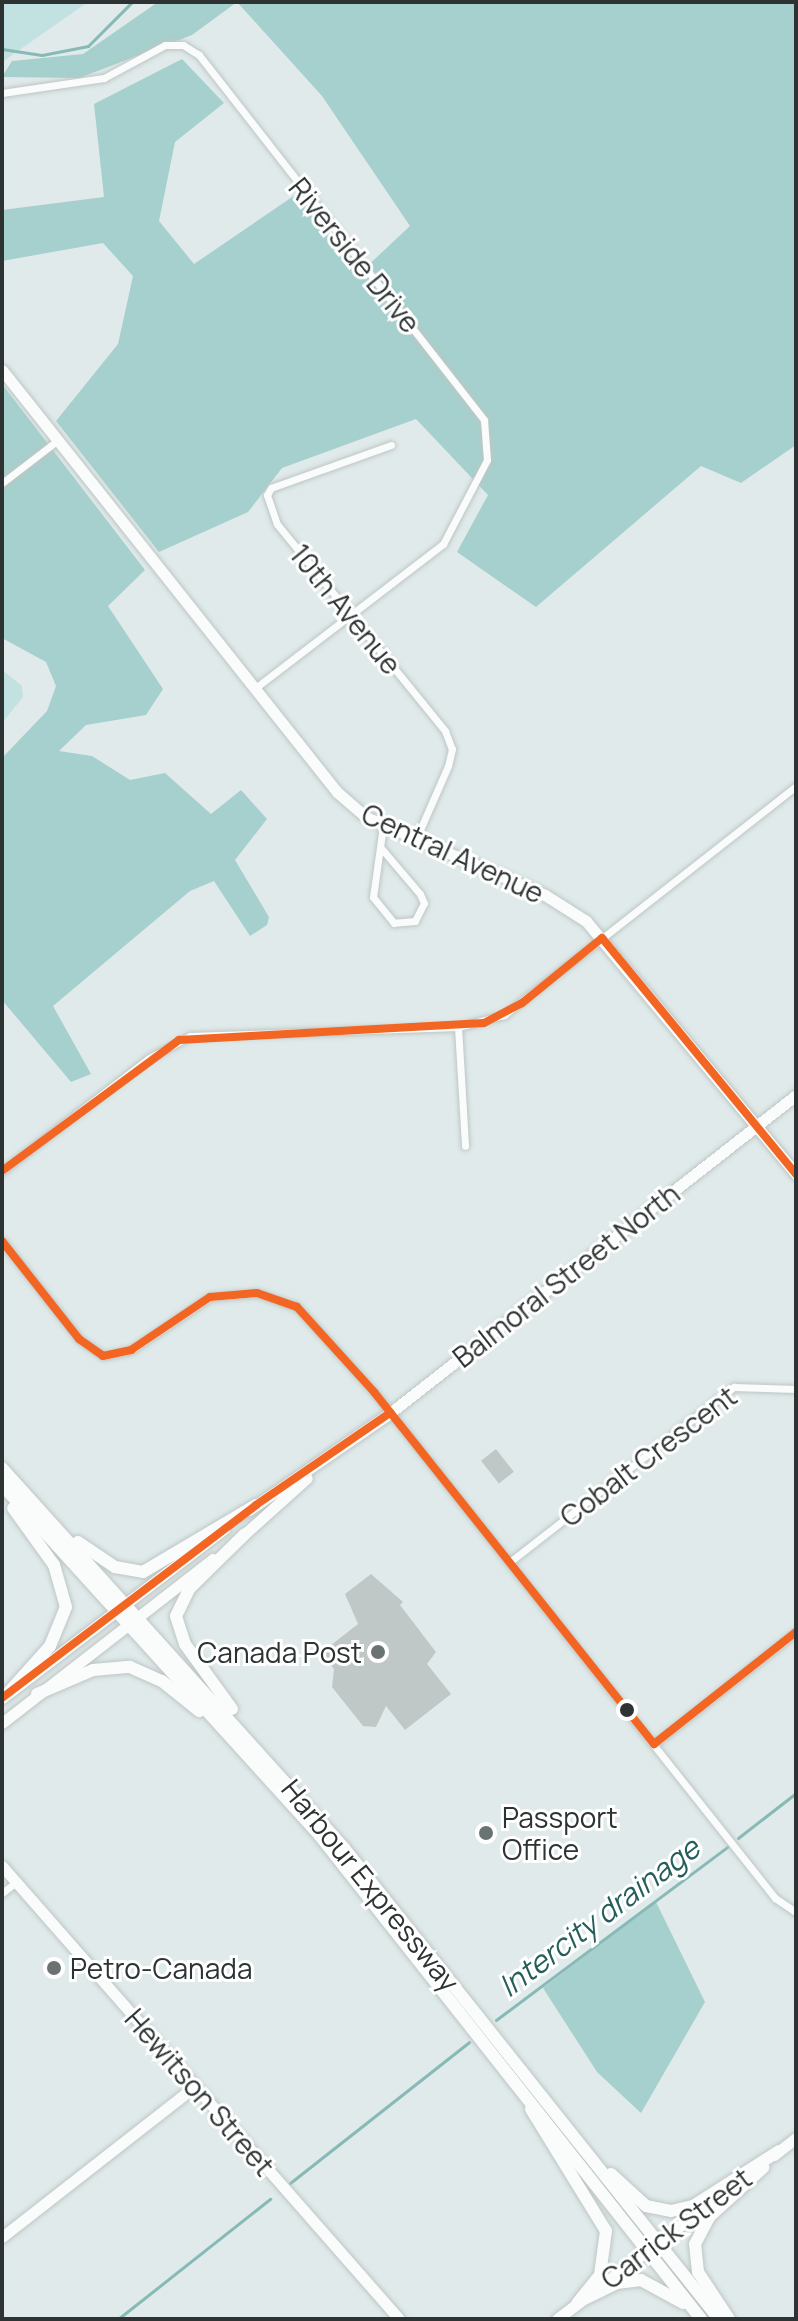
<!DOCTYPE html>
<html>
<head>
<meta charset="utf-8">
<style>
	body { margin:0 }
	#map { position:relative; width:798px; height:2321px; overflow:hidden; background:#e0eaea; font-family:Manrope,sans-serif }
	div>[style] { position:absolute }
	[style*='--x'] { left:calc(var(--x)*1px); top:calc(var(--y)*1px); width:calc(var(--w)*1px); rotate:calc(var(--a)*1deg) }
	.green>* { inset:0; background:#c1e2e0 }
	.forest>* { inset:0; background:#a6d0cd }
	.stream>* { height:3px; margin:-1.5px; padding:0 1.5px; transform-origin:1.5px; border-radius:1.5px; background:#87bab7 }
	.building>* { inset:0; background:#c0c7c7; transform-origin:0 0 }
	.roads { filter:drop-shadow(0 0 2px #bec6c5) drop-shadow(0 0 2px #bec6c5) }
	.street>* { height:7px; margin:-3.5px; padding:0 3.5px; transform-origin:3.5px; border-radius:3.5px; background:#fafcfc }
	.secondary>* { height:11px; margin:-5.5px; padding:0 5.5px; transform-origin:5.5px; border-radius:5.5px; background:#fafcfc }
	.primary>* { height:12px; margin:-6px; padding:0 6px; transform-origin:6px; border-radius:6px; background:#fafcfc }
	.bus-1>* { height:8px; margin:-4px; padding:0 4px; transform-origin:4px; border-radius:4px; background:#f26522 }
	.dots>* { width:22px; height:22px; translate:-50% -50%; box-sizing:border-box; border:4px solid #fff; border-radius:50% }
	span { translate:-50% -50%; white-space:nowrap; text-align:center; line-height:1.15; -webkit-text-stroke:6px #fff; paint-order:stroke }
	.street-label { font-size:28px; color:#2c3332 }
	.poi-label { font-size:28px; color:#2c3332 }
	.right { translate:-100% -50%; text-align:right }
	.left { translate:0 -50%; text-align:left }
	.water-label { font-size:30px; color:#245e5b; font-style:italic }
	.frame { position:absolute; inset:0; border:4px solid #2c3332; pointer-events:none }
</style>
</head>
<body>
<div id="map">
	<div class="green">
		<div style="clip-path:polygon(2px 2px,88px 2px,2px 62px)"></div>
		<div style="clip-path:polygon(2px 670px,22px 686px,23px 697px,2px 723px)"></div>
	</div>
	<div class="forest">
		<div style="clip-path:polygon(158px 2px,796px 2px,796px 445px,741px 483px,701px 466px,536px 607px,457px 552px,488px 495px,416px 419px,282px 468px,248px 512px,159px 552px,56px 421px,118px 344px,133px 276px,103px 243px,2px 261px,2px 210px,104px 197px,94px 104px,182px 59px,224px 103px,175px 142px,159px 221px,194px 264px,298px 193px,361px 272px,410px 226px,322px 96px,237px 2px,192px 35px,79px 78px,2px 77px,12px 61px,83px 54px)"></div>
		<div style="clip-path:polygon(2px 384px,145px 570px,108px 606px,163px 689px,146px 715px,86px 725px,59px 751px,92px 756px,130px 780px,165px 773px,211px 814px,241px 790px,267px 819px,235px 860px,269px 917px,267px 925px,250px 936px,214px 881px,190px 891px,53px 1006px,91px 1074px,71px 1082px,2px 1000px,2px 758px,47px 711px,56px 686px,46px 662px,2px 638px)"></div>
		<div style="clip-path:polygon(656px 1902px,705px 2002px,641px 2113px,597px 2072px,543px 1988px)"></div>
	</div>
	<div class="stream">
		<div style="--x:2;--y:49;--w:40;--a:8.5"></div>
		<div style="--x:42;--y:55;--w:47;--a:-11.1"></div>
		<div style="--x:88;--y:46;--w:62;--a:-45"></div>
		<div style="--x:738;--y:1838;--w:73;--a:-37.8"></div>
		<div style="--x:496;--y:2020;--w:289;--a:-36.8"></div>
		<div style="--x:290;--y:2183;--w:228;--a:-38.2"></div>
		<div style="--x:118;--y:2319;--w:194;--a:-38.3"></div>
	</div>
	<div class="building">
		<div style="left:496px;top:1449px;width:29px;height:19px;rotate:52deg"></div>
		<div style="clip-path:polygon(371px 1574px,403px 1602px,400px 1605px,436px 1652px,427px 1664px,451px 1694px,405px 1730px,386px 1706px,376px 1727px,363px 1726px,332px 1687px,334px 1669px,321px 1653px,358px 1624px,345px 1594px)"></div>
	</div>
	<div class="roads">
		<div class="street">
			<div style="--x:2;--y:93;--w:103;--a:-8.4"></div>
			<div style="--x:104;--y:78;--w:69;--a:-28.4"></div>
			<div style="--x:165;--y:45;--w:18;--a:0"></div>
			<div style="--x:183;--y:45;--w:19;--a:32"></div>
			<div style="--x:199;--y:55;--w:463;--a:52"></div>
			<div style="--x:484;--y:420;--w:40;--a:85.7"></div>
			<div style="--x:487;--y:460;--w:95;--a:117.6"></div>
			<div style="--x:443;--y:544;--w:238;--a:142.5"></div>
			<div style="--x:391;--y:445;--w:127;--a:160.3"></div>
			<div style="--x:271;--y:488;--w:8;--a:120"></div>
			<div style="--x:267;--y:495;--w:31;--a:71"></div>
			<div style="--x:277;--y:524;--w:267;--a:50.9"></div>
			<div style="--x:445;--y:731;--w:19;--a:69"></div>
			<div style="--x:452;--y:749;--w:17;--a:103"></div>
			<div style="--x:448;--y:766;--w:82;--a:113.7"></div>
			<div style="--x:2;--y:483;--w:71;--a:-37.5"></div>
			<div style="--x:381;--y:848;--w:60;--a:49.7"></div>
			<div style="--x:420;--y:894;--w:10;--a:66"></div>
			<div style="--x:424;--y:903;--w:20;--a:117"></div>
			<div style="--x:415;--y:921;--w:21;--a:175"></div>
			<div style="--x:394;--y:923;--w:33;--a:-129"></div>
			<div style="--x:373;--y:897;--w:72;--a:-82"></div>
			<div style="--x:458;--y:1027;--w:119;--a:86.6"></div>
			<div style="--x:2;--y:1171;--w:185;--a:-37.5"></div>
			<div style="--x:149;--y:1058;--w:47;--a:-28.2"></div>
			<div style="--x:190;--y:1036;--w:268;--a:-1.9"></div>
			<div style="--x:458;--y:1027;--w:48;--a:-14.6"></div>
			<div style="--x:504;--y:1015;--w:371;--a:-38.1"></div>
			<div style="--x:2;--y:1241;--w:125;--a:51.8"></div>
			<div style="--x:79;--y:1339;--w:29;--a:35"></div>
			<div style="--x:103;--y:1356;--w:29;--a:-12"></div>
			<div style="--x:131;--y:1350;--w:95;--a:-33.9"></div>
			<div style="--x:210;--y:1297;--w:47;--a:-4.9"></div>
			<div style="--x:257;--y:1293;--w:42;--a:19.3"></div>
			<div style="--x:297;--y:1307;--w:115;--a:47.8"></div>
			<div style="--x:374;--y:1392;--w:646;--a:51.6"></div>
			<div style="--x:775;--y:1898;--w:25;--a:34"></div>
			<div style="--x:511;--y:1561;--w:283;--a:-38"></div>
			<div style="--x:734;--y:1387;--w:62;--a:1.8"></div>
			<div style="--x:654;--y:1744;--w:181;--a:-38.3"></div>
			<div style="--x:2;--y:1893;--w:18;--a:-38"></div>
		</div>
		<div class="secondary">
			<div style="--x:2;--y:370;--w:539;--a:51.56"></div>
			<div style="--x:337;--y:792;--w:38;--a:41"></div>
			<div style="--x:366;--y:817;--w:195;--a:23.5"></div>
			<div style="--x:545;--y:895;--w:49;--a:32.4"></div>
			<div style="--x:586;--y:921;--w:329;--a:50.3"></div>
			<div style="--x:249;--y:1510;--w:171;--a:-34.5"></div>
			<div style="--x:390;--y:1413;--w:516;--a:-38.07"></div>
			<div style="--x:239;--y:1539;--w:91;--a:-41.9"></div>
			<div style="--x:2;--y:1698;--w:280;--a:-37.3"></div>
			<div style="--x:2;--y:1723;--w:267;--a:-37.9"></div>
			<div style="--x:2;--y:1866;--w:602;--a:48.77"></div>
			<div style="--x:774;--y:2155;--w:28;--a:-38"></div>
			<div style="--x:2;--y:2237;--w:245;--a:-38"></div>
			<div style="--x:557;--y:2319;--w:203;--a:-37.2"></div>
		</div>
		<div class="primary">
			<div style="--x:2;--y:1468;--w:511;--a:48.01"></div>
			<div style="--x:344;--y:1848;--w:602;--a:51.47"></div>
			<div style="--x:2;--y:1485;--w:474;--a:47.8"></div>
			<div style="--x:320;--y:1836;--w:615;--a:51.73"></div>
			<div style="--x:78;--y:1542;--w:45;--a:34"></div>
			<div style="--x:115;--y:1567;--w:28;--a:10"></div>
			<div style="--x:143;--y:1572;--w:131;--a:-30.7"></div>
			<div style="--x:8;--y:1693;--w:63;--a:-48.2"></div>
			<div style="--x:50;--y:1646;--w:42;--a:-67.7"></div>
			<div style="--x:66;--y:1607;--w:44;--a:-105.9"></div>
			<div style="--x:54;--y:1565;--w:70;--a:-125.7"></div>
			<div style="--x:37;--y:1694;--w:61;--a:-23.2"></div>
			<div style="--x:93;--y:1670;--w:37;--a:-5"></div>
			<div style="--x:130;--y:1667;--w:35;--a:24"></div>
			<div style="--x:162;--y:1681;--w:48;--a:39"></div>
			<div style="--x:232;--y:1709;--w:80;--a:-125.9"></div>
			<div style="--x:185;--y:1644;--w:29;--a:-108"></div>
			<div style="--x:176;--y:1616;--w:30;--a:-64"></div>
			<div style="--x:189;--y:1589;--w:78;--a:-44.5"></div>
			<div style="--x:531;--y:2109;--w:143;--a:58.4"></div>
			<div style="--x:606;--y:2231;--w:44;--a:97.8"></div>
			<div style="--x:600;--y:2275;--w:36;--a:129"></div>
			<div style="--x:611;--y:2174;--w:47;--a:42.4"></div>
			<div style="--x:646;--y:2206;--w:25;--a:11"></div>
			<div style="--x:671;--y:2211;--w:23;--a:-13"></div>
			<div style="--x:693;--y:2206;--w:102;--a:-32.6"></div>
			<div style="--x:584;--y:2299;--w:37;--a:-26"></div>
			<div style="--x:617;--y:2283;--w:24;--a:-7"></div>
			<div style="--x:641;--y:2280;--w:48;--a:28.7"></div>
			<div style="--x:729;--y:2319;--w:56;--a:-123.4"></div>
			<div style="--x:698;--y:2272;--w:28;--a:-96"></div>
			<div style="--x:695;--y:2244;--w:32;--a:-62"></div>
			<div style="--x:710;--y:2216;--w:72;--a:-42.2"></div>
		</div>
	</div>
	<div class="bus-1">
		<div style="--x:2;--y:1171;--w:220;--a:-36.5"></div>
		<div style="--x:179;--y:1040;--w:305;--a:-3.2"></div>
		<div style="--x:484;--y:1023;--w:43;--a:-27.8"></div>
		<div style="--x:522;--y:1003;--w:103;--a:-39.1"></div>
		<div style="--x:602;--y:938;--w:306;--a:50.6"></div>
		<div style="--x:2;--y:1241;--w:125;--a:51.8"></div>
		<div style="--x:79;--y:1339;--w:29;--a:35"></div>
		<div style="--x:103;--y:1356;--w:29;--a:-12"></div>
		<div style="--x:131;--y:1350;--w:95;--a:-33.9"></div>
		<div style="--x:210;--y:1297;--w:47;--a:-4.9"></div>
		<div style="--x:257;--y:1293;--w:42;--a:19.3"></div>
		<div style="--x:297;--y:1307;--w:115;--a:47.8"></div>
		<div style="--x:374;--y:1392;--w:450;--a:51.5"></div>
		<div style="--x:654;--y:1744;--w:181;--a:-38.3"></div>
		<div style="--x:2;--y:1698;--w:319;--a:-37.2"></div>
		<div style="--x:256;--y:1505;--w:163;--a:-34.5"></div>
	</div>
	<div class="dots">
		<div style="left:378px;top:1652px;background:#6b7372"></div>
		<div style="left:627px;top:1710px;background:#2c3332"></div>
		<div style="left:486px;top:1833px;background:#6b7372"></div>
		<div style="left:54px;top:1968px;background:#6b7372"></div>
	</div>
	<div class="street-label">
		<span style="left:355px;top:255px;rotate:51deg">Riverside Drive</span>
		<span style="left:346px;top:609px;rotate:51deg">10th Avenue</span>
		<span style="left:453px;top:853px;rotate:25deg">Central Avenue</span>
		<span style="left:566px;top:1275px;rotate:-38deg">Balmoral Street North</span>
		<span style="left:648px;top:1456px;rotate:-37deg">Cobalt Crescent</span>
		<span style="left:371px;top:1885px;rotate:51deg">Harbour Expressway</span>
		<span style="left:200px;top:2092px;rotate:49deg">Hewitson Street</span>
		<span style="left:676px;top:2228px;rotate:-37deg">Carrick Street</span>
	</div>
	<div class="poi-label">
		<span class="right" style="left:362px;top:1652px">Canada Post</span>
		<span class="left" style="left:502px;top:1833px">Passport<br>Office</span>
		<span class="left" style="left:70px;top:1968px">Petro-Canada</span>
	</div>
	<div class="water-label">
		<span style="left:599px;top:1917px;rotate:-37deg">Intercity drainage</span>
	</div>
	<div class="frame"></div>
</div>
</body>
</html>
